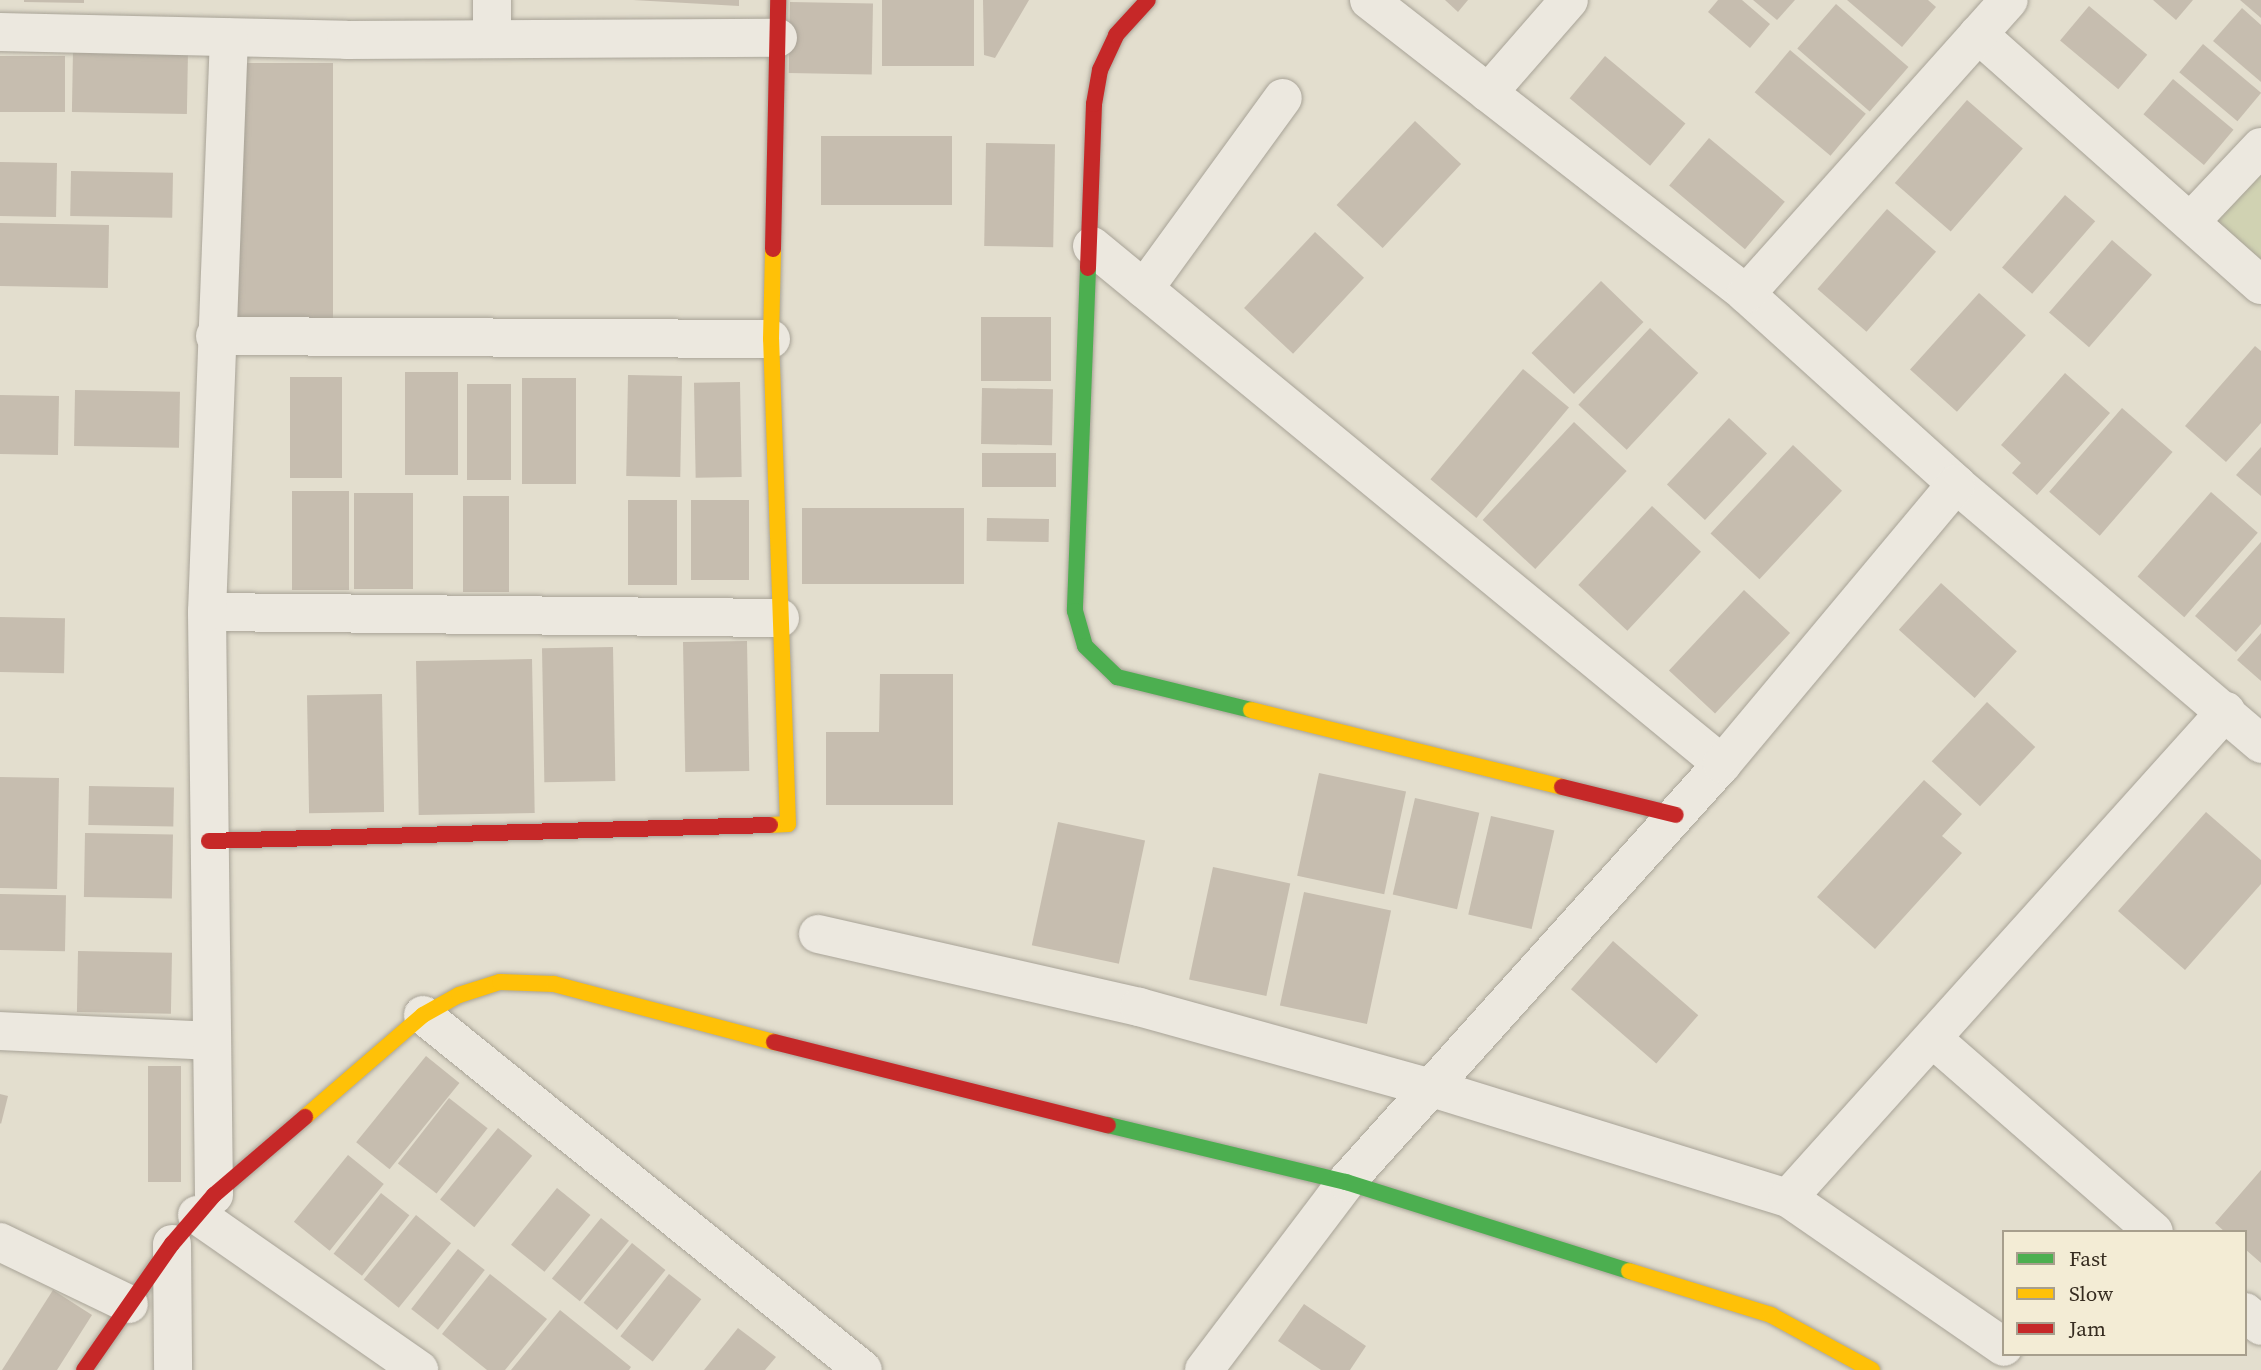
<!DOCTYPE html>
<html>
<head>
<meta charset="utf-8">
<style>
	body { margin:0 }
	#map { position:relative; width:2261px; height:1370px; overflow:hidden; background:#e3dece; font-family:"Source Serif 4",serif }
	div>[style] { position:absolute }
	[style*='--x'] { left:calc(var(--x)*1px); top:calc(var(--y)*1px); width:calc(var(--w)*1px); rotate:calc(var(--a)*1deg) }
	.green>* { inset:0; background:#d0d2b2 }
	.building>* { inset:0; background:#c6bdaf; transform-origin:0 0 }
	.roads { filter:drop-shadow(0 0 2px #a8a397) drop-shadow(0 0 2px #a8a397) }
	.street>* { height:38px; margin:-19px; padding:0 19px; transform-origin:19px; border-radius:19px; background:#ece8df }
	.fast>* { height:16px; margin:-8px; padding:0 8px; transform-origin:8px; border-radius:8px; background:#4caf50 }
	.slow>* { height:16px; margin:-8px; padding:0 8px; transform-origin:8px; border-radius:8px; background:#ffc107 }
	.jam>* { height:16px; margin:-8px; padding:0 8px; transform-origin:8px; border-radius:8px; background:#c62828 }
	span { translate:-50% -50%; white-space:nowrap; text-align:center; line-height:1.15; -webkit-text-stroke:5px #f3ecd5; paint-order:stroke }
	.legend { position:absolute; left:2002px; top:1230px; width:245px; height:126px; box-sizing:border-box; background:#f3ecd5; border:2px solid #a79f8d; margin:0; padding:9px 12px; list-style:none; font-size:21px; color:#362c20 }
	.legend li { display:flex; align-items:center; gap:14px; height:35px }
	.legend b { width:35px; border:2px solid #a79f8d }
</style>
</head>
<body>
<div id="map">
	<div class="green">
		<div style="clip-path:polygon(2261px 159px,2261px 271px,2203px 219px)"></div>
	</div>
	<div class="building">
		<div style="clip-path:polygon(24px 0,84px 0,84px 3px,24px 2px)"></div>
		<div style="clip-path:polygon(633px 0,739px 0,739px 6px)"></div>
		<div style="left:882px;top:0;width:92px;height:66px"></div>
		<div style="clip-path:polygon(983px 0,1029px 0,995px 58px,984px 55px)"></div>
		<div style="clip-path:polygon(1445px 0,1468px 0,1458px 12px)"></div>
		<div style="clip-path:polygon(1718px 0,1742px 0,1770px 24px,1750px 48px,1708px 12px)"></div>
		<div style="clip-path:polygon(1753px 0,1795px 0,1777px 20px)"></div>
		<div style="clip-path:polygon(1847px 0,1928px 0,1936px 7px,1902px 47px)"></div>
		<div style="clip-path:polygon(2153px 0,2193px 0,2176px 20px)"></div>
		<div style="clip-path:polygon(2240px 0,2261px 0,2261px 18px)"></div>
		<div style="left:790px;top:2px;width:83px;height:71px;rotate:1deg"></div>
		<div style="left:1836px;top:4px;width:96px;height:59px;rotate:41deg"></div>
		<div style="left:2089px;top:6px;width:76px;height:45px;rotate:40deg"></div>
		<div style="clip-path:polygon(2242px 8px,2261px 25px,2261px 82px,2213px 41px)"></div>
		<div style="left:2203px;top:44px;width:76px;height:37px;rotate:40deg"></div>
		<div style="left:73px;top:50px;width:115px;height:62px;rotate:1deg"></div>
		<div style="left:1790px;top:50px;width:99px;height:55px;rotate:40deg"></div>
		<div style="left:0;top:56px;width:65px;height:56px"></div>
		<div style="left:1605px;top:56px;width:105px;height:55px;rotate:40deg"></div>
		<div style="left:238px;top:63px;width:95px;height:256px"></div>
		<div style="left:2173px;top:79px;width:79px;height:46px;rotate:40deg"></div>
		<div style="left:1967px;top:100px;width:74px;height:110px;rotate:41deg"></div>
		<div style="left:1415px;top:121px;width:63px;height:115px;rotate:43deg"></div>
		<div style="left:821px;top:136px;width:131px;height:69px"></div>
		<div style="left:1709px;top:138px;width:99px;height:62px;rotate:40deg"></div>
		<div style="left:986px;top:143px;width:69px;height:103px;rotate:1deg"></div>
		<div style="left:0;top:162px;width:57px;height:54px;rotate:1deg"></div>
		<div style="left:71px;top:171px;width:102px;height:45px;rotate:1deg"></div>
		<div style="left:2065px;top:195px;width:40px;height:96px;rotate:41deg"></div>
		<div style="left:1887px;top:209px;width:65px;height:106px;rotate:41deg"></div>
		<div style="left:0;top:223px;width:109px;height:63px;rotate:1deg"></div>
		<div style="left:1315px;top:232px;width:67px;height:104px;rotate:43deg"></div>
		<div style="left:2112px;top:240px;width:53px;height:96px;rotate:41deg"></div>
		<div style="left:1601px;top:281px;width:59px;height:100px;rotate:44deg"></div>
		<div style="left:1979px;top:293px;width:63px;height:103px;rotate:42deg"></div>
		<div style="left:981px;top:317px;width:70px;height:64px"></div>
		<div style="left:1650px;top:328px;width:66px;height:105px;rotate:43deg"></div>
		<div style="clip-path:polygon(2255px 346px,2261px 351px,2261px 423px,2226px 462px,2185px 426px)"></div>
		<div style="left:1523px;top:369px;width:60px;height:144px;rotate:40deg"></div>
		<div style="left:458px;top:372px;width:103px;height:53px;rotate:90deg"></div>
		<div style="clip-path:polygon(2065px 373px,2110px 413px,2037px 495px,2012px 473px,2021px 463px,2001px 445px)"></div>
		<div style="left:628px;top:375px;width:54px;height:101px;rotate:1deg"></div>
		<div style="left:290px;top:377px;width:52px;height:101px"></div>
		<div style="left:522px;top:378px;width:54px;height:106px"></div>
		<div style="left:740px;top:382px;width:95px;height:46px;rotate:89deg"></div>
		<div style="left:467px;top:384px;width:44px;height:96px"></div>
		<div style="left:982px;top:388px;width:71px;height:56px;rotate:1deg"></div>
		<div style="left:75px;top:390px;width:105px;height:56px;rotate:1deg"></div>
		<div style="left:0;top:395px;width:59px;height:59px;rotate:1deg"></div>
		<div style="left:2122px;top:408px;width:67px;height:111px;rotate:41deg"></div>
		<div style="left:1729px;top:418px;width:52px;height:91px;rotate:43deg"></div>
		<div style="left:1574px;top:422px;width:72px;height:134px;rotate:43deg"></div>
		<div style="left:1793px;top:445px;width:67px;height:121px;rotate:43deg"></div>
		<div style="clip-path:polygon(2261px 447px,2261px 496px,2236px 475px)"></div>
		<div style="left:982px;top:453px;width:74px;height:34px"></div>
		<div style="left:292px;top:491px;width:57px;height:99px"></div>
		<div style="left:2211px;top:492px;width:62px;height:112px;rotate:41deg"></div>
		<div style="left:354px;top:493px;width:59px;height:96px"></div>
		<div style="left:463px;top:496px;width:46px;height:96px"></div>
		<div style="left:628px;top:500px;width:49px;height:85px"></div>
		<div style="left:691px;top:500px;width:58px;height:80px"></div>
		<div style="left:1652px;top:506px;width:67px;height:108px;rotate:43deg"></div>
		<div style="left:802px;top:508px;width:162px;height:76px"></div>
		<div style="left:987px;top:518px;width:62px;height:23px;rotate:1deg"></div>
		<div style="clip-path:polygon(2261px 542px,2261px 624px,2236px 652px,2195px 616px)"></div>
		<div style="left:1941px;top:583px;width:102px;height:63px;rotate:42deg"></div>
		<div style="left:1744px;top:590px;width:63px;height:110px;rotate:43deg"></div>
		<div style="left:0;top:617px;width:65px;height:55px;rotate:1deg"></div>
		<div style="clip-path:polygon(2261px 633px,2261px 681px,2237px 660px)"></div>
		<div style="left:747px;top:641px;width:130px;height:64px;rotate:89deg"></div>
		<div style="left:613px;top:647px;width:134px;height:71px;rotate:89deg"></div>
		<div style="left:532px;top:659px;width:154px;height:116px;rotate:89deg"></div>
		<div style="clip-path:polygon(880px 674px,953px 674px,953px 805px,826px 805px,826px 732px,879px 732px)"></div>
		<div style="left:382px;top:694px;width:118px;height:75px;rotate:89deg"></div>
		<div style="left:1987px;top:702px;width:66px;height:81px;rotate:43deg"></div>
		<div style="left:1319px;top:773px;width:89px;height:105px;rotate:12deg"></div>
		<div style="left:0;top:777px;width:59px;height:111px;rotate:1deg"></div>
		<div style="clip-path:polygon(1924px 780px,1962px 814px,1942px 836px,1962px 853px,1875px 949px,1817px 897px)"></div>
		<div style="left:89px;top:786px;width:85px;height:39px;rotate:1deg"></div>
		<div style="left:1415px;top:798px;width:66px;height:99px;rotate:13deg"></div>
		<div style="clip-path:polygon(2206px 812px,2261px 860px,2261px 884px,2185px 970px,2118px 911px)"></div>
		<div style="left:1491px;top:816px;width:65px;height:101px;rotate:13deg"></div>
		<div style="left:1058px;top:822px;width:89px;height:126px;rotate:12deg"></div>
		<div style="left:85px;top:833px;width:88px;height:64px;rotate:1deg"></div>
		<div style="left:1213px;top:867px;width:79px;height:115px;rotate:12deg"></div>
		<div style="left:1304px;top:892px;width:89px;height:116px;rotate:12deg"></div>
		<div style="left:0;top:894px;width:66px;height:56px;rotate:1deg"></div>
		<div style="left:1613px;top:941px;width:113px;height:64px;rotate:41deg"></div>
		<div style="left:78px;top:951px;width:94px;height:61px;rotate:1deg"></div>
		<div style="left:426px;top:1056px;width:43px;height:111px;rotate:39deg"></div>
		<div style="left:148px;top:1066px;width:33px;height:116px"></div>
		<div style="clip-path:polygon(0 1094px,8px 1096px,1px 1124px,0 1123px)"></div>
		<div style="left:449px;top:1098px;width:49px;height:83px;rotate:38deg"></div>
		<div style="left:498px;top:1128px;width:44px;height:92px;rotate:39deg"></div>
		<div style="left:348px;top:1155px;width:46px;height:86px;rotate:39deg"></div>
		<div style="clip-path:polygon(2261px 1170px,2261px 1263px,2245px 1249px,2245px 1232px,2225px 1232px,2215px 1223px)"></div>
		<div style="left:557px;top:1188px;width:43px;height:73px;rotate:39deg"></div>
		<div style="left:381px;top:1193px;width:36px;height:77px;rotate:38deg"></div>
		<div style="left:416px;top:1215px;width:45px;height:83px;rotate:39deg"></div>
		<div style="left:601px;top:1218px;width:36px;height:78px;rotate:39deg"></div>
		<div style="left:632px;top:1243px;width:43px;height:77px;rotate:39deg"></div>
		<div style="left:458px;top:1249px;width:34px;height:76px;rotate:38deg"></div>
		<div style="clip-path:polygon(490px 1274px,547px 1319px,505px 1370px,487px 1370px,442px 1334px)"></div>
		<div style="left:669px;top:1274px;width:41px;height:79px;rotate:38deg"></div>
		<div style="clip-path:polygon(53px 1290px,92px 1315px,57px 1370px,2px 1370px)"></div>
		<div style="clip-path:polygon(1304px 1304px,1366px 1346px,1350px 1370px,1321px 1370px,1278px 1341px)"></div>
		<div style="clip-path:polygon(560px 1310px,631px 1367px,629px 1370px,511px 1370px)"></div>
		<div style="clip-path:polygon(738px 1328px,776px 1357px,765px 1370px,704px 1370px)"></div>
	</div>
	<div class="roads">
		<div class="street">
			<div style="--x:1369;--y:0;--w:478;--a:37.9"></div>
			<div style="--x:1746;--y:294;--w:283;--a:42.1"></div>
			<div style="--x:1956;--y:484;--w:401;--a:40.4"></div>
			<div style="--x:0;--y:32;--w:346;--a:1.3"></div>
			<div style="--x:346;--y:40;--w:432;--a:-0.3"></div>
			<div style="--x:1978;--y:34;--w:378;--a:41.6"></div>
			<div style="--x:492;--y:36;--w:36;--a:-90"></div>
			<div style="--x:1488;--y:93;--w:123;--a:-48.9"></div>
			<div style="--x:2191;--y:221;--w:102;--a:-46.6"></div>
			<div style="--x:1092;--y:246;--w:816;--a:39.43"></div>
			<div style="--x:1144;--y:289;--w:236;--a:-54"></div>
			<div style="--x:1746;--y:294;--w:394;--a:-48.2"></div>
			<div style="--x:215;--y:336;--w:556;--a:0.31"></div>
			<div style="--x:207;--y:612;--w:573;--a:0.6"></div>
			<div style="--x:818;--y:934;--w:329;--a:12.8"></div>
			<div style="--x:1139;--y:1007;--w:304;--a:15.5"></div>
			<div style="--x:1432;--y:1088;--w:373;--a:17.2"></div>
			<div style="--x:1788;--y:1198;--w:262;--a:34.6"></div>
			<div style="--x:423;--y:1015;--w:565;--a:38.9"></div>
			<div style="--x:0;--y:1031;--w:211;--a:2.7"></div>
			<div style="--x:1933;--y:1039;--w:293;--a:41.1"></div>
			<div style="--x:214;--y:1195;--w:583;--a:-90.69"></div>
			<div style="--x:207;--y:612;--w:575;--a:-87.81"></div>
			<div style="--x:1788;--y:1198;--w:655;--a:-48.03"></div>
			<div style="--x:197;--y:1215;--w:271;--a:34.9"></div>
			<div style="--x:0;--y:1242;--w:143;--a:25.7"></div>
			<div style="--x:172;--y:1244;--w:126;--a:89.5"></div>
			<div style="--x:2245;--y:1312;--w:21;--a:41"></div>
			<div style="--x:1204;--y:1370;--w:236;--a:-52.9"></div>
			<div style="--x:1346;--y:1182;--w:562;--a:-48.03"></div>
			<div style="--x:1722;--y:764;--w:365;--a:-50.1"></div>
		</div>
		<div class="fast">
			<div style="--x:1088;--y:268;--w:343;--a:92.2"></div>
			<div style="--x:1075;--y:611;--w:36;--a:74"></div>
			<div style="--x:1085;--y:646;--w:45;--a:44.1"></div>
			<div style="--x:1117;--y:677;--w:138;--a:13.8"></div>
			<div style="--x:1108;--y:1125;--w:245;--a:13.5"></div>
			<div style="--x:1346;--y:1182;--w:297;--a:17.5"></div>
		</div>
		<div class="slow">
			<div style="--x:1251;--y:710;--w:320;--a:13.9"></div>
			<div style="--x:770;--y:825;--w:18;--a:-3"></div>
			<div style="--x:788;--y:824;--w:485;--a:-92"></div>
			<div style="--x:771;--y:339;--w:90;--a:-88.7"></div>
			<div style="--x:305;--y:1117;--w:156;--a:-40.8"></div>
			<div style="--x:423;--y:1015;--w:41;--a:-29.1"></div>
			<div style="--x:459;--y:995;--w:43;--a:-17.6"></div>
			<div style="--x:500;--y:982;--w:54;--a:2.1"></div>
			<div style="--x:554;--y:984;--w:228;--a:14.8"></div>
			<div style="--x:1629;--y:1271;--w:149;--a:17.2"></div>
			<div style="--x:1771;--y:1315;--w:115;--a:28.6"></div>
		</div>
		<div class="jam">
			<div style="--x:773;--y:249;--w:249;--a:-88.8"></div>
			<div style="--x:1088;--y:268;--w:164;--a:-87.9"></div>
			<div style="--x:1094;--y:104;--w:35;--a:-80"></div>
			<div style="--x:1100;--y:70;--w:38;--a:-65"></div>
			<div style="--x:1116;--y:35;--w:47;--a:-47.6"></div>
			<div style="--x:1562;--y:787;--w:117;--a:13.8"></div>
			<div style="--x:209;--y:841;--w:561;--a:-1.63"></div>
			<div style="--x:774;--y:1042;--w:344;--a:14"></div>
			<div style="--x:84;--y:1370;--w:154;--a:-55.1"></div>
			<div style="--x:172;--y:1244;--w:65;--a:-49.4"></div>
			<div style="--x:214;--y:1195;--w:120;--a:-40.6"></div>
		</div>
	</div>
	<ul class="legend">
	<li><b style="height:9px;background:#4caf50"></b>Fast</li>
	<li><b style="height:9px;background:#ffc107"></b>Slow</li>
	<li><b style="height:9px;background:#c62828"></b>Jam</li>
	</ul>
</div>
</body>
</html>
